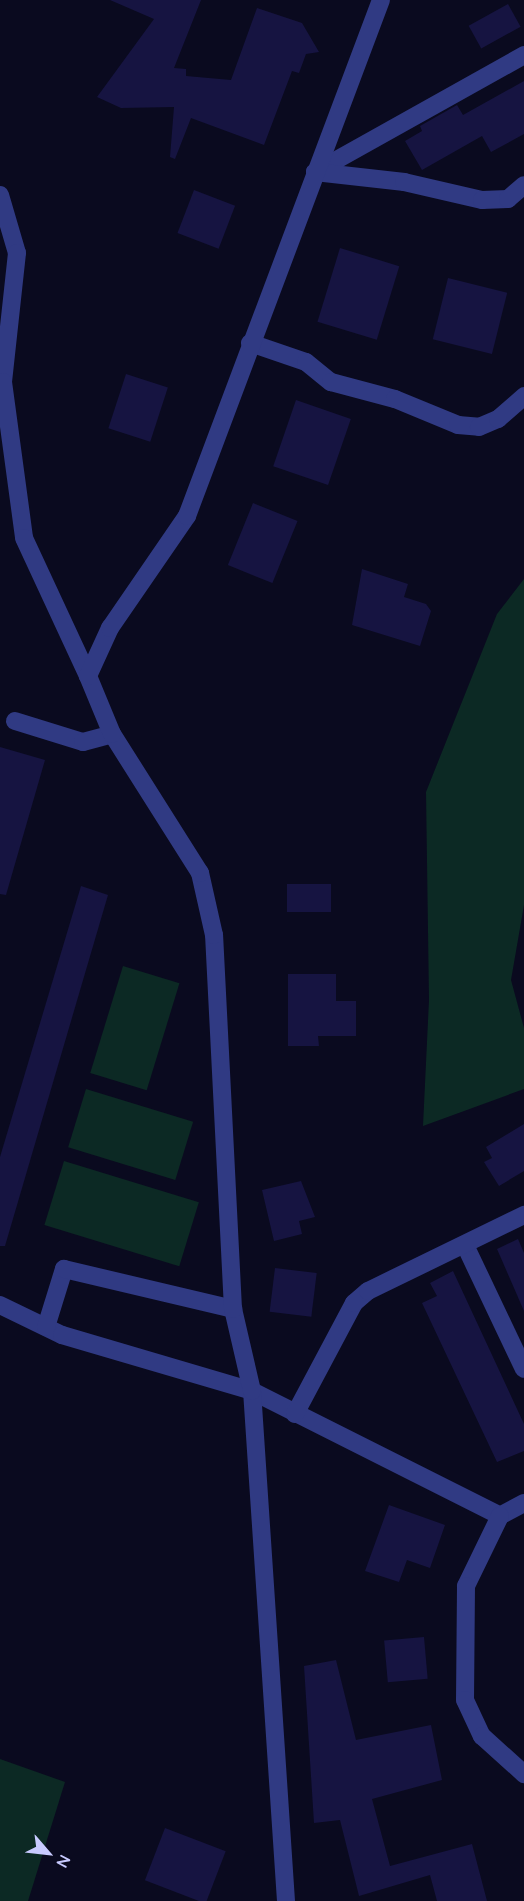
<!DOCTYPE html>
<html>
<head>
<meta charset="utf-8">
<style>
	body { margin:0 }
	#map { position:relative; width:524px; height:1901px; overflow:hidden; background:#0a0a1f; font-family:Quicksand,sans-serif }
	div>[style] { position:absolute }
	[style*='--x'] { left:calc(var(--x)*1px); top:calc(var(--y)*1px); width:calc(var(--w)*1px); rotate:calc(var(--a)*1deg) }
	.green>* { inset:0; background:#0c2924; transform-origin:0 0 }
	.building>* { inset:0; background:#161441; transform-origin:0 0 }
	.minor>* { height:18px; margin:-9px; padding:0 9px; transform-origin:9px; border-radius:9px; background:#303a83 }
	span { translate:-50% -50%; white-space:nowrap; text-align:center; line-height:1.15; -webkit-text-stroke:4.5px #0a0a1f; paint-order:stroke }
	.north { position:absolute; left:18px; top:1823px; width:60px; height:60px; -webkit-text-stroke:4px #0a0a1f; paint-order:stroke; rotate:118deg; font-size:16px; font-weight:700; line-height:24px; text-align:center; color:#c8caff }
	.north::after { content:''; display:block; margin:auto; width:21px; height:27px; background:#c8caff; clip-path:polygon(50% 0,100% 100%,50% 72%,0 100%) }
</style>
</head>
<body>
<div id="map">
	<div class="green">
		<div style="clip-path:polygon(524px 579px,524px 905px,511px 980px,524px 1028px,524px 1089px,423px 1126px,429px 1000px,426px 792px,497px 614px)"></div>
		<div style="left:123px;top:966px;width:59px;height:112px;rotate:17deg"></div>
		<div style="left:86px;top:1089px;width:112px;height:61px;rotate:17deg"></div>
		<div style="left:64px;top:1161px;width:141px;height:67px;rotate:17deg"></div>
		<div style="clip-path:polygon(0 1759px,65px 1782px,28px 1901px,0 1901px)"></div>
	</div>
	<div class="building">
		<div style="clip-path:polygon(110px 0,201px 0,174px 68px,186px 69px,186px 76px,231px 80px,257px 8px,302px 23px,319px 52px,306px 54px,299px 73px,292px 71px,264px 145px,191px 118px,175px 159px,170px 157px,174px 107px,121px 108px,97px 97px,154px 19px)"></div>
		<div style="left:508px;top:4px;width:26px;height:45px;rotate:61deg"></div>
		<div style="clip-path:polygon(524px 81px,524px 134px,491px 152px,482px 136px,422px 170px,405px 141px,422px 131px,420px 126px,457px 105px,463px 115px)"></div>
		<div style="left:194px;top:190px;width:44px;height:46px;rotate:21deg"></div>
		<div style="left:340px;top:248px;width:62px;height:77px;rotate:17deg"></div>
		<div style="left:448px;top:278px;width:61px;height:63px;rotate:14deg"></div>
		<div style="left:126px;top:374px;width:44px;height:57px;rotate:18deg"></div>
		<div style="left:296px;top:400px;width:58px;height:70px;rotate:19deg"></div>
		<div style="left:253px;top:503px;width:48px;height:67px;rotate:22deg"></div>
		<div style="clip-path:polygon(362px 569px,408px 584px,404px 597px,426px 604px,431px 611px,420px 646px,352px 625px)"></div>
		<div style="clip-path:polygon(0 747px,45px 760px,6px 895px,0 894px)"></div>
		<div style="left:287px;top:884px;width:44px;height:28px"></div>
		<div style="clip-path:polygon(81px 886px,108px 895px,5px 1246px,0 1246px,0 1157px)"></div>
		<div style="clip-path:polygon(288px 974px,336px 974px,336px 1001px,356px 1001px,356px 1036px,318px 1036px,319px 1046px,288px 1046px)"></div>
		<div style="clip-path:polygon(524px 1124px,524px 1171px,499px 1186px,484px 1162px,492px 1158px,486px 1147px)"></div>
		<div style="clip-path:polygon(301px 1181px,315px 1217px,299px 1221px,302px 1234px,274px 1241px,262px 1190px)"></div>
		<div style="clip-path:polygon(518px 1239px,524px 1253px,524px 1311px,497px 1249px)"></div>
		<div style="left:275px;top:1268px;width:42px;height:44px;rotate:7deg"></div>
		<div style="clip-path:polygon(453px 1271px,524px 1424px,524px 1451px,497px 1462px,422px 1303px,437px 1296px,430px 1283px)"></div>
		<div style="clip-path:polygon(389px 1505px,445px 1525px,430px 1568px,407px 1560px,399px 1582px,365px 1571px)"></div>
		<div style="left:424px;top:1637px;width:42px;height:40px;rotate:85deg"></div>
		<div style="clip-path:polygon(336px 1660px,356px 1740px,431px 1725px,442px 1780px,372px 1799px,390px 1866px,472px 1844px,487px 1901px,437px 1901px,430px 1875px,359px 1896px,340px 1820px,314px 1823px,304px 1666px)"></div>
		<div style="left:165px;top:1828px;width:65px;height:56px;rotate:21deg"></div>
	</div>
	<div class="minor">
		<div style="--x:315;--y:172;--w:240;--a:-29.2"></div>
		<div style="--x:315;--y:172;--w:90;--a:6.4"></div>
		<div style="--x:404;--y:182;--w:80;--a:13"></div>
		<div style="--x:482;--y:200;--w:26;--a:-2"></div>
		<div style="--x:508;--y:199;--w:21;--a:-41"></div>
		<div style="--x:0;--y:195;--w:60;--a:73.7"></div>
		<div style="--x:17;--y:253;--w:130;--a:96.2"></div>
		<div style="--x:3;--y:382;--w:157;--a:82.3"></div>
		<div style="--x:24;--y:538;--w:152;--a:65.1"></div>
		<div style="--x:250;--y:343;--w:59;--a:18.7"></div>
		<div style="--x:306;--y:362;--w:32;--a:39"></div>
		<div style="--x:331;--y:382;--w:66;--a:14.9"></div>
		<div style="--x:395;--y:399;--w:68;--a:22.4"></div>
		<div style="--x:458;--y:425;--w:21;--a:5"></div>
		<div style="--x:479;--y:427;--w:21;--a:-23"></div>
		<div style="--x:498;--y:419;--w:35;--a:-41"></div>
		<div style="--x:15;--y:721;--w:71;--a:17.2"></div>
		<div style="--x:83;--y:742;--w:30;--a:-15"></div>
		<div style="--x:465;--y:1245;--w:137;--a:64.6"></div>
		<div style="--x:0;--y:1305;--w:69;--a:25.8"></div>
		<div style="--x:62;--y:1335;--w:198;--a:16.4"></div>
		<div style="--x:252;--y:1391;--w:278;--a:26.7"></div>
		<div style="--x:46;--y:1327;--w:61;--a:-72.8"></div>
		<div style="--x:64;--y:1269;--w:174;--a:13.3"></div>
		<div style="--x:295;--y:1414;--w:126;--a:-62"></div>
		<div style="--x:354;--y:1303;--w:18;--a:-41"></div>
		<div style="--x:368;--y:1291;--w:174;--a:-26"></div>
		<div style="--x:524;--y:1503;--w:27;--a:152"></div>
		<div style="--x:500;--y:1516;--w:78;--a:115.9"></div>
		<div style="--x:466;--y:1586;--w:114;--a:90.5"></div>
		<div style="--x:465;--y:1700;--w:40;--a:65"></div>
		<div style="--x:482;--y:1736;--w:57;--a:42.1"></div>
		<div style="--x:286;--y:1901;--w:511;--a:-93.81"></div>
		<div style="--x:252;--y:1391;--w:84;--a:-103"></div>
		<div style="--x:233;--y:1309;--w:374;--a:-92.9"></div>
		<div style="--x:214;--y:935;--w:64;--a:-102.7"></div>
		<div style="--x:200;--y:873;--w:165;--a:-122.3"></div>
		<div style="--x:112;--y:734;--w:63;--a:-112.5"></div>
		<div style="--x:88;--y:676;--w:53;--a:-65.4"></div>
		<div style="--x:110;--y:628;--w:136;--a:-55.5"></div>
		<div style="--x:187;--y:516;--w:551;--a:-69.4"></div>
	</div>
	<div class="north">N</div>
</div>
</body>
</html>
